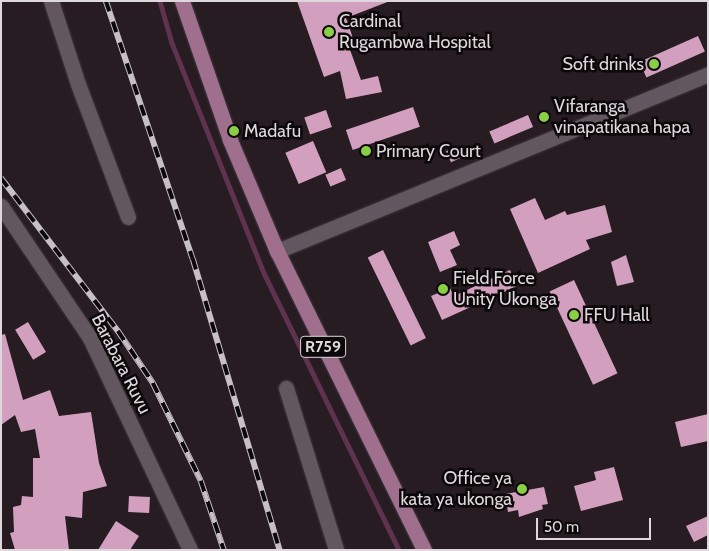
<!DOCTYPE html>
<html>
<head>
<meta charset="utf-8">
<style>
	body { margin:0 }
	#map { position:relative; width:709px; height:551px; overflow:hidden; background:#261c22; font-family:Cabin,sans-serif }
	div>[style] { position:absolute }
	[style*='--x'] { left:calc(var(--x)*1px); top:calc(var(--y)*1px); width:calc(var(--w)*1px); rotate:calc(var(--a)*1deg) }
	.stream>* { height:4.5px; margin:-2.25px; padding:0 2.25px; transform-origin:2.25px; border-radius:2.25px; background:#5f334f }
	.building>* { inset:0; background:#d39fbe; transform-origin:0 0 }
	.roads { filter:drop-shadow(0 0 1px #41393e) drop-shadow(0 0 1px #41393e) }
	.street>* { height:15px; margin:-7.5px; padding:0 7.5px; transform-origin:7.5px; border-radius:7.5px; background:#62575e }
	.primary>* { height:15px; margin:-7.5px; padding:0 7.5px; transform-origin:7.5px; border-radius:7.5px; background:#a06f8e }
	.rail>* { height:5.5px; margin-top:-2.75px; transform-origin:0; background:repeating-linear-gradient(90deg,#0c080a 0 11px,#c6bfc3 0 22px); box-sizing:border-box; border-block:1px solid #c6bfc3 }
	.dots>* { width:14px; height:14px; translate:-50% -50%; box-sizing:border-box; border:2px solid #0c080a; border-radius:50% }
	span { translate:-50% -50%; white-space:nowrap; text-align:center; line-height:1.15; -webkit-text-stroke:5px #0c080a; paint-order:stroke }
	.shield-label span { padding:1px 4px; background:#0c080a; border:1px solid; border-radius:4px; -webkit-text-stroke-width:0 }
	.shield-label { font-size:16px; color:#ded7db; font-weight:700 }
	.poi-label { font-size:18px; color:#ded7db }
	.left { translate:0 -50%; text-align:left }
	.right { translate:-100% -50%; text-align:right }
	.street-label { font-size:18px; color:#ded7db }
	.frame { position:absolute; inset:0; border:2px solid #ded7db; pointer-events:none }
	.scale { position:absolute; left:536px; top:518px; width:115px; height:22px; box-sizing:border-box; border:2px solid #ded7db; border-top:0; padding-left:6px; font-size:15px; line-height:18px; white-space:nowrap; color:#ded7db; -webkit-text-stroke:4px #0c080a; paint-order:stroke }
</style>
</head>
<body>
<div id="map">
	<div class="stream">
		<div style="--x:160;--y:1;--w:44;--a:74.1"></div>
		<div style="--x:172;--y:43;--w:250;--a:68.2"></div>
		<div style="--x:265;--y:275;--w:306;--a:64"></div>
	</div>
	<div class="building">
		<div style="clip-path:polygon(297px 1px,390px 1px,346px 18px,355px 44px,349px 47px,361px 80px,378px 76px,382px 92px,346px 99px,340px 71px,324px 77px)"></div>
		<div style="left:698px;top:36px;width:17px;height:64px;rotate:66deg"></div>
		<div style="left:413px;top:107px;width:21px;height:71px;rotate:71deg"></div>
		<div style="left:326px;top:110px;width:18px;height:23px;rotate:71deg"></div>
		<div style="left:528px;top:115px;width:13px;height:42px;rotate:67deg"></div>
		<div style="left:313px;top:141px;width:34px;height:30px;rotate:67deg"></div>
		<div style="left:458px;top:146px;width:12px;height:13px;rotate:66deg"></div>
		<div style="left:341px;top:168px;width:13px;height:17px;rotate:67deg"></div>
		<div style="clip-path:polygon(535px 198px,545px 220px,565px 211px,567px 215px,605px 205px,612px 232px,586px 240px,590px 249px,538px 273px,510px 209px)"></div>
		<div style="clip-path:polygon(454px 231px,460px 245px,450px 250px,457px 265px,440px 272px,428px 242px)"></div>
		<div style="left:383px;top:250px;width:98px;height:17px;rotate:64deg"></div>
		<div style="clip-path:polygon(626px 255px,634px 282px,617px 286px,611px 262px)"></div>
		<div style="clip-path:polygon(510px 270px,517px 286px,442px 320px,431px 296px,450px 288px,454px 296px)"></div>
		<div style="left:574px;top:280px;width:103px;height:27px;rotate:65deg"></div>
		<div style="left:28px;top:322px;width:35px;height:15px;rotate:59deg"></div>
		<div style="clip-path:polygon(5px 334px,23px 400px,50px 390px,59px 416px,91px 412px,99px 463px,107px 486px,83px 492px,82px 518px,65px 516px,69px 550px,15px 550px,10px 533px,14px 532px,13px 507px,21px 505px,22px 496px,33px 497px,33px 458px,40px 458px,35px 429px,21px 432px,15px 415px,1px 425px,1px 335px)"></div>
		<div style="clip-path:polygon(708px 414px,708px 441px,681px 447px,675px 422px)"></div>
		<div style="clip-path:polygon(614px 467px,623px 500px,581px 511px,574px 486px,596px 480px,594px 472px)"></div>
		<div style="clip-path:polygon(544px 487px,548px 504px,542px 505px,543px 509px,519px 517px,518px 510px,508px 512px,505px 494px)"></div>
		<div style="left:129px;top:496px;width:21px;height:16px;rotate:3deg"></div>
		<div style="clip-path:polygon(708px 516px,708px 535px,694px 542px,686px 526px)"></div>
		<div style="clip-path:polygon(116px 521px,139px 536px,130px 550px,98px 550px)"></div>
	</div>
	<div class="roads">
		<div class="street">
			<div style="--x:51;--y:1;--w:87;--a:72"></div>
			<div style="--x:78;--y:84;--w:142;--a:69.4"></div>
			<div style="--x:1;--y:206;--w:159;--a:56"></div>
			<div style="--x:90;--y:338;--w:234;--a:64.7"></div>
			<div style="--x:277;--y:251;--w:466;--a:-22.3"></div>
			<div style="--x:286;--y:388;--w:170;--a:72.8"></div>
		</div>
		<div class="primary">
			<div style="--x:182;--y:1;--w:147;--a:70.9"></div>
			<div style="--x:230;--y:140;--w:121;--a:67.1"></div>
			<div style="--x:277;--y:251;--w:333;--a:63.8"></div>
		</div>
	</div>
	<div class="rail">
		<div style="--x:106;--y:1;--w:272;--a:71.4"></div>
		<div style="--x:193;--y:259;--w:304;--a:73.4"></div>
		<div style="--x:1;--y:178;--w:193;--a:52.6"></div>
		<div style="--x:118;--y:331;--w:63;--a:56.1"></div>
		<div style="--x:153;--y:383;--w:109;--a:63.9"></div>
		<div style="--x:201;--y:481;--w:73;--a:71.6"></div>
	</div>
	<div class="dots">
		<div style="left:329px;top:32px;background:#8ace47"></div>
		<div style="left:654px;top:64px;background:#8ace47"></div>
		<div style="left:544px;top:117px;background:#8ace47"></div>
		<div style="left:234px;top:131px;background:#8ace47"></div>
		<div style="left:366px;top:151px;background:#8ace47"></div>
		<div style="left:443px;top:289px;background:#8ace47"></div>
		<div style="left:574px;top:315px;background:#8ace47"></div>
		<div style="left:522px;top:489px;background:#8ace47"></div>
	</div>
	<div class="shield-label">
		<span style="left:323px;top:347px">R759</span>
	</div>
	<div class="poi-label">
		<span class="left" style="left:339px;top:32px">Cardinal<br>Rugambwa Hospital</span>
		<span class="right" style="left:644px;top:64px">Soft drinks</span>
		<span class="left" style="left:554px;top:117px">Vifaranga<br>vinapatikana hapa</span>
		<span class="left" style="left:244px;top:131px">Madafu</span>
		<span class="left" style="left:376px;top:151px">Primary Court</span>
		<span class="left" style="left:453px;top:289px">Field Force<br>Unity Ukonga</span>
		<span class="left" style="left:584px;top:315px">FFU Hall</span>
		<span class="right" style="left:512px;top:489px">Office ya<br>kata ya ukonga</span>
	</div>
	<div class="street-label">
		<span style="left:121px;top:364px;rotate:63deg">Barabara Ruvu</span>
	</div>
	<div class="frame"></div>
	<div class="scale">50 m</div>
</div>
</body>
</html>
